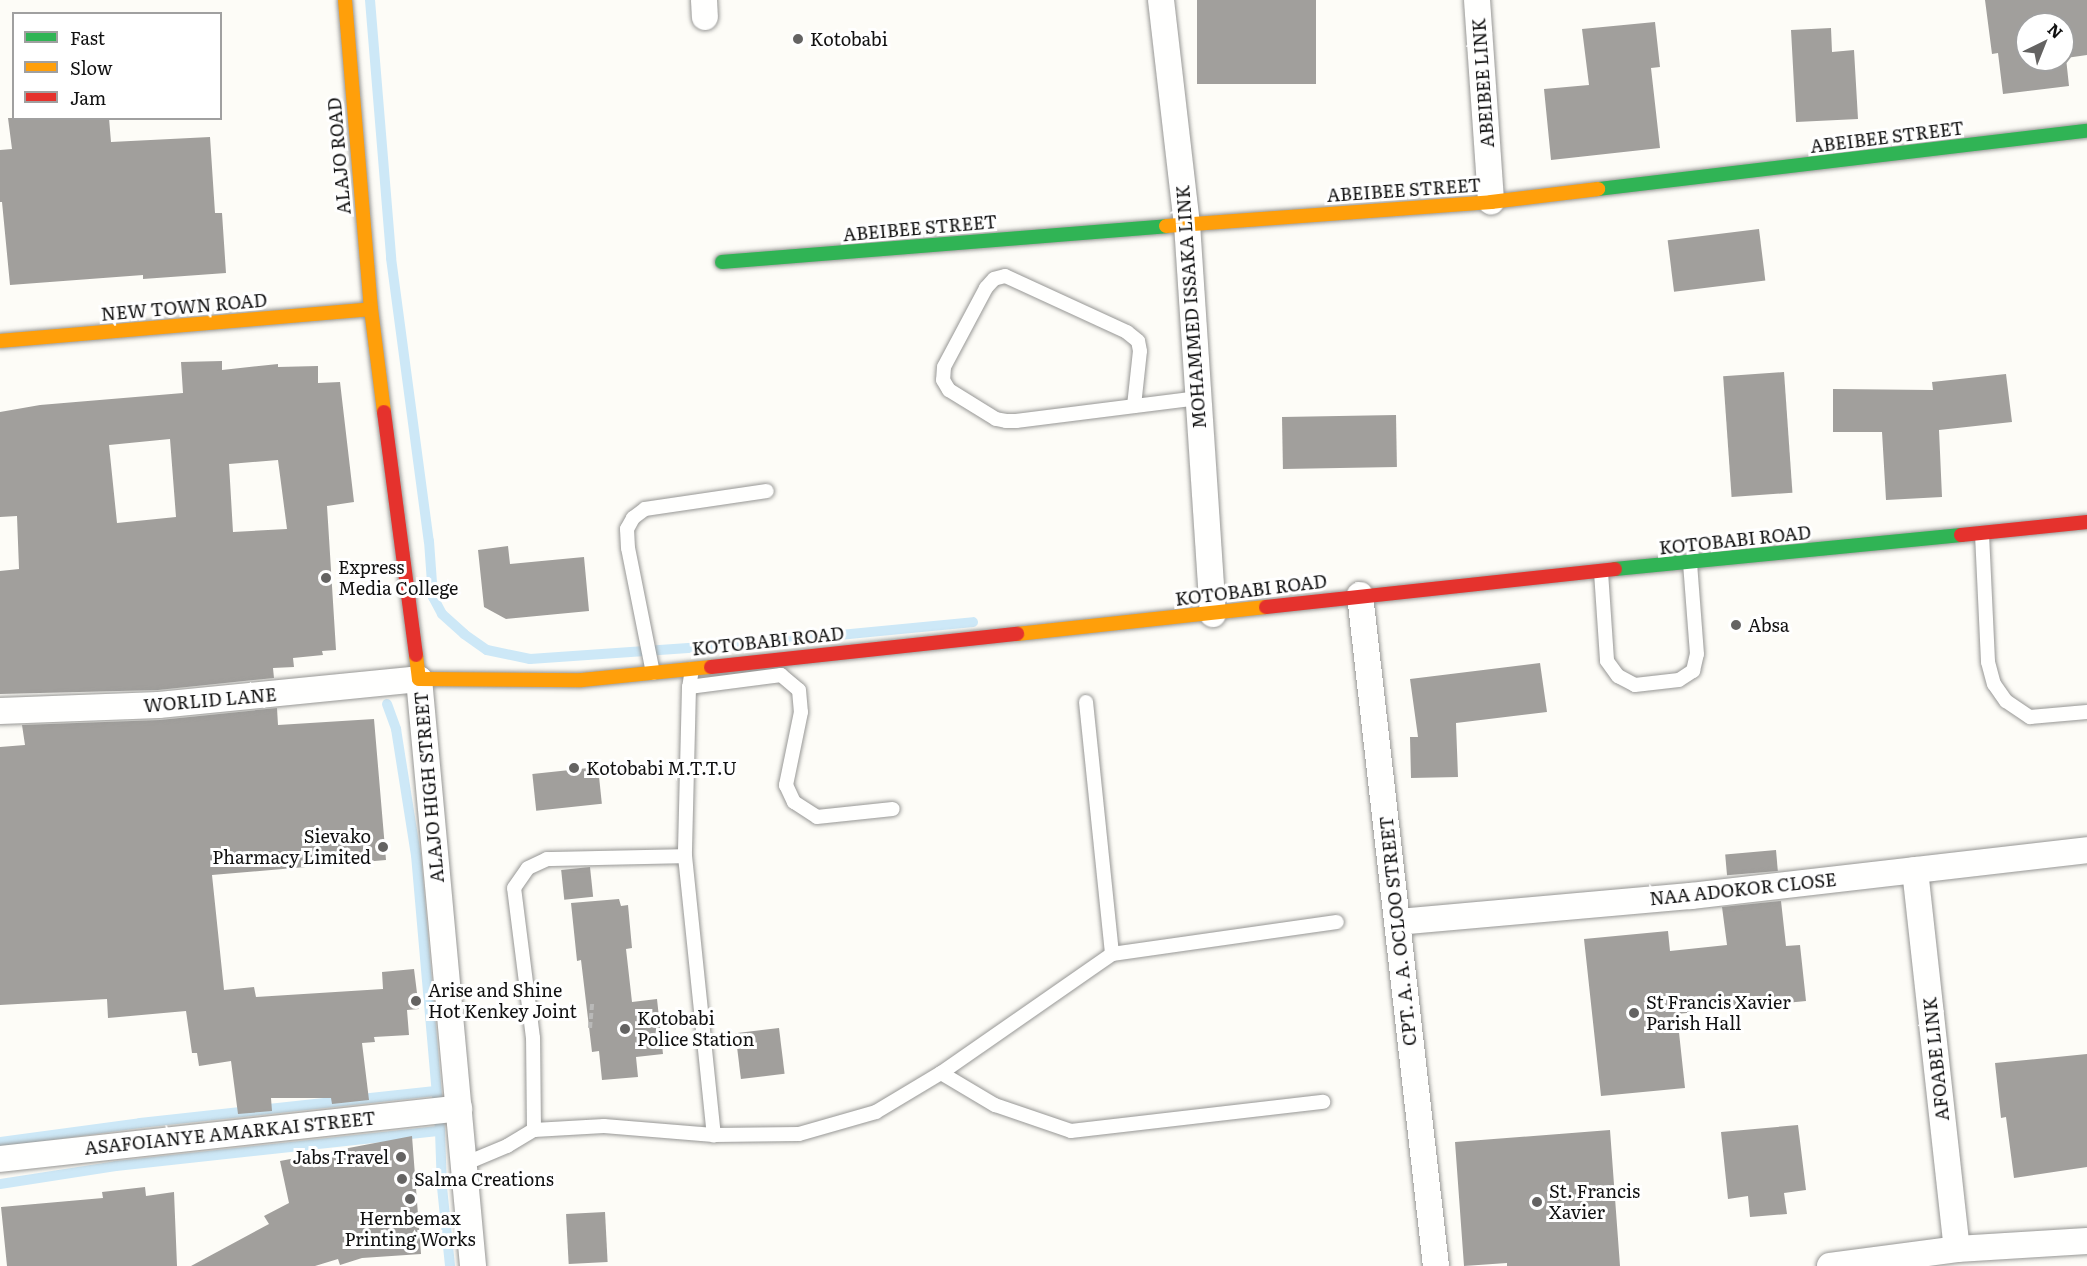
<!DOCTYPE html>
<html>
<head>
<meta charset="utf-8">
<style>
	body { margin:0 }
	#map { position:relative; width:2087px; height:1266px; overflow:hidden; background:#fdfcf7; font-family:Literata,serif }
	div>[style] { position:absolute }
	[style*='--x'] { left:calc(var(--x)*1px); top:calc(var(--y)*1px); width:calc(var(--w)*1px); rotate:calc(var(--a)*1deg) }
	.stream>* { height:10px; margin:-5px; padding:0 5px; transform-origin:5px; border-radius:5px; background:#cde8f7 }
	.building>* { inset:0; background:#a19f9c; transform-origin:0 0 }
	.path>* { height:4px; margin-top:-2px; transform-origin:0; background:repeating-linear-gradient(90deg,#b9b9b8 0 6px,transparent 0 9px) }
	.roads { filter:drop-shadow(0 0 2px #979795) drop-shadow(0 0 2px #979795) }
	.lane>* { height:14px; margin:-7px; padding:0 7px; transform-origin:7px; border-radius:7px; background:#fffffe }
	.street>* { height:26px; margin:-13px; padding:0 13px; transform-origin:13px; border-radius:13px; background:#fffffe }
	.fast>* { height:14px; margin:-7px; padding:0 7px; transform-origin:7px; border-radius:7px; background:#30b455 }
	.slow>* { height:14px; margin:-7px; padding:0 7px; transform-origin:7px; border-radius:7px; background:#ff9f0a }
	.jam>* { height:14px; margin:-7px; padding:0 7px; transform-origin:7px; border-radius:7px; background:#e5322d }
	.dots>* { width:16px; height:16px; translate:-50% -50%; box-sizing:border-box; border:3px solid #fff; border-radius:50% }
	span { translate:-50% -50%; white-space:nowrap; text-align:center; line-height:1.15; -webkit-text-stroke:6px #fff; paint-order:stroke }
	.poi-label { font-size:18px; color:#111 }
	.left { translate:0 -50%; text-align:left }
	.right { translate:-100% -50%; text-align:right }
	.street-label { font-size:18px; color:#111 }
	.legend { position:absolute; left:12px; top:12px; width:210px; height:108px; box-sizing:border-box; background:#fff; border:2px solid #a0a0a0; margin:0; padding:8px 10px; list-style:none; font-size:18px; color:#111 }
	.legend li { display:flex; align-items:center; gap:12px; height:30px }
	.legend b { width:30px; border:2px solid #a0a0a0 }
	.north { position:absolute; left:2015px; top:12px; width:60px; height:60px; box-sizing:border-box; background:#fff; border:2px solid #a0a0a0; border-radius:50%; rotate:43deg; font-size:16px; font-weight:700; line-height:24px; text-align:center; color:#111 }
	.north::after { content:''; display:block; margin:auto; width:21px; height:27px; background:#646362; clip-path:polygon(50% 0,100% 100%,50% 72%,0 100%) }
</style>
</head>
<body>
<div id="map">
	<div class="stream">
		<div style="--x:370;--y:0;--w:259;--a:85.3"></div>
		<div style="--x:391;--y:258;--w:286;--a:82.4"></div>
		<div style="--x:429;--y:541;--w:56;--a:85.9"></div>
		<div style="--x:433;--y:597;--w:19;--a:62"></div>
		<div style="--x:442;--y:614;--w:30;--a:42"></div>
		<div style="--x:464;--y:634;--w:28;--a:35"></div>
		<div style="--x:487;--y:650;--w:44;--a:11.8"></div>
		<div style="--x:530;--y:659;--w:227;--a:-4"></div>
		<div style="--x:756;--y:643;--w:218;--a:-5.5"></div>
		<div style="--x:387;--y:704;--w:27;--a:70"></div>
		<div style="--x:396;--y:729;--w:128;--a:81"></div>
		<div style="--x:416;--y:855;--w:277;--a:85"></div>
		<div style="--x:440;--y:1131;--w:56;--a:88"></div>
		<div style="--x:442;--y:1187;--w:79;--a:84.2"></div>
		<div style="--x:0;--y:1142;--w:141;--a:-7.7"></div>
		<div style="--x:140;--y:1123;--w:297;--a:-6.2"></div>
		<div style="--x:0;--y:1184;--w:117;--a:-8.8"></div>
		<div style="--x:116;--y:1166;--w:326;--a:-6.2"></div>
	</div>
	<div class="building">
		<div style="left:1197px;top:0;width:119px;height:84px"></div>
		<div style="clip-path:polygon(evenodd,1985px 0,2087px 0,2087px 55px,2066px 58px,2069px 86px,2003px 94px,1998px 53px,1992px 54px,1985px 0,2027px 24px,2063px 24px,2063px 60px,2027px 60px,2027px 24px)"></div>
		<div style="clip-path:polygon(1655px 22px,1660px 67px,1651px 68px,1660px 148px,1551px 160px,1544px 89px,1589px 85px,1582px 29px)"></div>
		<div style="clip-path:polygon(1831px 28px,1832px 52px,1854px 50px,1858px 119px,1796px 122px,1791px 30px)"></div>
		<div style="clip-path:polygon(8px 118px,109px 118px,111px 142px,210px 137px,215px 213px,222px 213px,226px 273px,143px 279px,143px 275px,10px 285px,2px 202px,0 202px,0 150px,12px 149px)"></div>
		<div style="left:1759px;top:229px;width:52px;height:92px;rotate:83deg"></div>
		<div style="clip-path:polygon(evenodd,222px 361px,222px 370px,278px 364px,278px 367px,318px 366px,318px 383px,340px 382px,354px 502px,327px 506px,336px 650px,322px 651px,323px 655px,293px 658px,294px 667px,273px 668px,274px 678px,158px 690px,0 694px,0 571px,19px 569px,17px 516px,0 517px,0 412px,40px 405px,183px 393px,181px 362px,222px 361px,170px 439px,176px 517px,117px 523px,109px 445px,170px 439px,222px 361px,278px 460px,287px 529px,233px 532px,229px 464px,278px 460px)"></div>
		<div style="left:1784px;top:372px;width:121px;height:61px;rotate:86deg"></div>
		<div style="clip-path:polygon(2006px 374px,2012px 422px,1939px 430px,1942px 497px,1886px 500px,1882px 432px,1833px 432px,1833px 389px,1933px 390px,1932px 382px)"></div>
		<div style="left:1396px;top:415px;width:52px;height:114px;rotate:89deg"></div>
		<div style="clip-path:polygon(508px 546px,510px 564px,584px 557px,589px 611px,506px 619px,484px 607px,478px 550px)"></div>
		<div style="clip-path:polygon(1540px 663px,1547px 712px,1456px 723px,1458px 777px,1411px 778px,1410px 737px,1418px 737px,1410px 679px)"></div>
		<div style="clip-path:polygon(277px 708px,278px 725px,374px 719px,386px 860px,212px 875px,224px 990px,254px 987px,256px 997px,383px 989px,382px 972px,414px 969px,419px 1009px,407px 1010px,409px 1035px,374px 1037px,375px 1042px,362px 1043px,369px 1100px,332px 1104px,331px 1098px,271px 1098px,272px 1111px,238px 1114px,231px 1061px,199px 1066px,197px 1053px,192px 1053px,186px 1011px,108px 1018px,107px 999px,0 1005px,0 747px,25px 745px,22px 725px,160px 720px)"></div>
		<div style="left:598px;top:767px;width:37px;height:66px;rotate:84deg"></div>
		<div style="left:1776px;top:850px;width:21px;height:51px;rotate:85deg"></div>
		<div style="left:590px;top:867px;width:30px;height:29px;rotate:84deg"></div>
		<div style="clip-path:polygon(619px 899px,621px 906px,628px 905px,632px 948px,626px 949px,632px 1002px,657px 999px,663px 1054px,636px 1057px,638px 1077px,602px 1080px,599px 1051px,592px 1052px,581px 960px,577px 961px,571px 903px)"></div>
		<div style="clip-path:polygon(1781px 901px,1786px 946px,1800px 945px,1806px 1001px,1677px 1014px,1685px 1088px,1601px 1096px,1584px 939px,1668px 931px,1670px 951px,1727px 945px,1722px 907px)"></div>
		<div style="left:779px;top:1028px;width:46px;height:44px;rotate:83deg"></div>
		<div style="clip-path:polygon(2087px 1054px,2087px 1167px,2014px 1178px,2006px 1117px,2001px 1118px,1995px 1063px)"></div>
		<div style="clip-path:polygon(1798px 1125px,1806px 1190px,1784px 1193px,1787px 1214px,1750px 1217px,1748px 1196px,1728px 1199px,1721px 1132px)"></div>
		<div style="clip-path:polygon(1610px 1130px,1620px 1266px,1507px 1266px,1507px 1263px,1464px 1266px,1455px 1142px)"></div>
		<div style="clip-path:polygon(412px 1136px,421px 1254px,362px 1258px,340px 1265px,338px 1259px,315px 1266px,191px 1266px,269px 1224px,264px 1216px,289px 1203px,280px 1161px)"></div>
		<div style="clip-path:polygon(145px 1187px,146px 1196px,174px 1192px,177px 1266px,7px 1266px,1px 1207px,103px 1198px,102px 1192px)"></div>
		<div style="left:605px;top:1212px;width:50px;height:39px;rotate:87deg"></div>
	</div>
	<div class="path">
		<div style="--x:590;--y:1028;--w:25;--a:-85"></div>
	</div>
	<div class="roads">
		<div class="lane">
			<div style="--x:1134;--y:406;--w:55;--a:-83.8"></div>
			<div style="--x:1140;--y:351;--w:10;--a:-101"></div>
			<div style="--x:1138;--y:341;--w:14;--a:-141"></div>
			<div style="--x:1127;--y:332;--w:134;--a:-155.3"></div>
			<div style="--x:1005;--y:276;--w:11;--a:165"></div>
			<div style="--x:994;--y:279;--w:12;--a:132"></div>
			<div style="--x:986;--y:288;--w:89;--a:118"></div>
			<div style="--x:944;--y:367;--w:13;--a:94"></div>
			<div style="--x:943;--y:380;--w:12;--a:59"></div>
			<div style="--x:949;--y:390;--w:55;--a:31.7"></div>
			<div style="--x:996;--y:419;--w:10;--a:11"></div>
			<div style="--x:1006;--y:421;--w:10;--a:0"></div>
			<div style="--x:1016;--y:421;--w:184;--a:-7.2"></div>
			<div style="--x:1982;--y:534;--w:128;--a:87.3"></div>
			<div style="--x:1988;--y:662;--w:23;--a:75"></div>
			<div style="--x:1994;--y:684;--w:21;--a:55"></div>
			<div style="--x:2006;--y:701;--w:29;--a:34"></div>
			<div style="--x:2030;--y:717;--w:57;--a:-5"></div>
			<div style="--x:1601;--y:572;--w:89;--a:86.1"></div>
			<div style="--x:1607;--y:661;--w:19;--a:54"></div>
			<div style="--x:1618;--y:676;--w:19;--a:28"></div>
			<div style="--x:1635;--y:685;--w:44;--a:-6.5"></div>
			<div style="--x:1679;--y:680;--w:17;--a:-33"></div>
			<div style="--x:1693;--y:671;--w:17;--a:-77"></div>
			<div style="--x:1697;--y:654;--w:91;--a:-94.4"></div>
			<div style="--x:692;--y:669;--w:18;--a:99"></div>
			<div style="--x:689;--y:687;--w:169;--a:91.4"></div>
			<div style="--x:685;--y:856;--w:281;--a:84.1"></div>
			<div style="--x:653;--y:673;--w:127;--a:-101.3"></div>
			<div style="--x:628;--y:548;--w:19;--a:-93"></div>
			<div style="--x:627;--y:529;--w:13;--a:-61"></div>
			<div style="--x:633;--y:518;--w:15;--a:-37"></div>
			<div style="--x:645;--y:509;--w:123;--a:-8.4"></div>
			<div style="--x:689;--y:687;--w:93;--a:-7.4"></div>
			<div style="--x:781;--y:675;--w:23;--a:40"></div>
			<div style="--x:799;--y:690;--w:22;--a:85"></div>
			<div style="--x:801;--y:712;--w:75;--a:101.6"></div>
			<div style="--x:786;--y:785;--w:19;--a:65"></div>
			<div style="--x:794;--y:802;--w:27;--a:33"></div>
			<div style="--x:817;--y:817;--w:76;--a:-6"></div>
			<div style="--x:1086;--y:702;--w:253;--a:84.1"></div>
			<div style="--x:941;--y:1073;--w:63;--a:30.7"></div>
			<div style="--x:995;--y:1105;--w:80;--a:18.9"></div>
			<div style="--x:1071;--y:1131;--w:254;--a:-6.6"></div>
			<div style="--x:534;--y:1130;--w:92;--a:-90.6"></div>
			<div style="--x:533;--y:1038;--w:151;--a:-97.2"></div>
			<div style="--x:514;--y:888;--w:24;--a:-55"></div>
			<div style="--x:528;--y:868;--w:21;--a:-25"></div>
			<div style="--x:547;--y:859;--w:138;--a:-1.2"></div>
			<div style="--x:464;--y:1164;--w:47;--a:-22.7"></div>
			<div style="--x:507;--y:1146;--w:31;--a:-31"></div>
			<div style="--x:534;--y:1130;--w:70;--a:-3.3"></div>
			<div style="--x:604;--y:1126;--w:110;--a:4.7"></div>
			<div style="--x:714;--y:1135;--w:85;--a:-0.7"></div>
			<div style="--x:799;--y:1134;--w:80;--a:-15.9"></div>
			<div style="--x:876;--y:1112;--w:76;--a:-31"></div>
			<div style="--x:941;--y:1073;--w:208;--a:-34.8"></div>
			<div style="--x:1112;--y:954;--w:227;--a:-8.1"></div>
		</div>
		<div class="street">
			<div style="--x:704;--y:0;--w:17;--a:87"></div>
			<div style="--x:1161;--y:0;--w:226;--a:83.4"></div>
			<div style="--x:1187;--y:224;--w:391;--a:86.2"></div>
			<div style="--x:1477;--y:0;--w:202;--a:86"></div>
			<div style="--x:1360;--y:595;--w:675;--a:83.54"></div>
			<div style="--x:0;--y:711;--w:159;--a:-2.2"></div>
			<div style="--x:159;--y:705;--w:261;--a:-5.7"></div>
			<div style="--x:419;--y:679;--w:589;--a:84.74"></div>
			<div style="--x:1915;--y:870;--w:381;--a:83.7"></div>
			<div style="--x:1398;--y:922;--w:294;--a:-5.1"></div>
			<div style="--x:1691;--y:896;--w:399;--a:-6.6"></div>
			<div style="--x:0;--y:1159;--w:462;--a:-6.3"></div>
			<div style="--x:1830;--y:1266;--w:128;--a:-7.6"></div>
			<div style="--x:1957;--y:1249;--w:130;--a:-3.5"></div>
		</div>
		<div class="fast">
			<div style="--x:1598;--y:189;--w:492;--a:-6.8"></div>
			<div style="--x:722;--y:262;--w:445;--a:-4.6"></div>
			<div style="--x:1615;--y:569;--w:348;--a:-5.6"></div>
		</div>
		<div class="slow">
			<div style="--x:345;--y:0;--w:310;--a:85.2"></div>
			<div style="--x:371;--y:309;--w:104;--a:82.8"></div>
			<div style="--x:1166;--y:226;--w:326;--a:-4.2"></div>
			<div style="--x:1491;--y:202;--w:108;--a:-6.9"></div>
			<div style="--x:0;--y:341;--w:372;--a:-4.9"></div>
			<div style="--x:1017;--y:634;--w:250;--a:-6.2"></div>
			<div style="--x:416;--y:655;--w:24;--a:83"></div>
			<div style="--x:419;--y:679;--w:163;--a:0.4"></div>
			<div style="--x:582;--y:680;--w:130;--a:-5.8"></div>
		</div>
		<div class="jam">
			<div style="--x:384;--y:412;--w:245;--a:82.5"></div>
			<div style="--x:1961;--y:535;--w:127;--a:-5.9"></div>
			<div style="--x:1266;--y:607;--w:351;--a:-6.2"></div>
			<div style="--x:711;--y:667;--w:308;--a:-6.2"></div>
		</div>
	</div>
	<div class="dots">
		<div style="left:798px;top:39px;background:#646362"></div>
		<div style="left:326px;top:578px;background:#646362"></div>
		<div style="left:1736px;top:625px;background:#646362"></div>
		<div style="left:574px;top:768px;background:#646362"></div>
		<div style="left:383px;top:847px;background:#646362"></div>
		<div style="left:416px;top:1001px;background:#646362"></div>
		<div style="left:1634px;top:1013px;background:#646362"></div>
		<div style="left:625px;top:1029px;background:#646362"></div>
		<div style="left:401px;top:1157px;background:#646362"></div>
		<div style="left:402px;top:1179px;background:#646362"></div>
		<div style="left:410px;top:1199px;background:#646362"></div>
		<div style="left:1537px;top:1202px;background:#646362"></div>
	</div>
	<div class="poi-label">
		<span class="left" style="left:810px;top:39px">Kotobabi</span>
		<span class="left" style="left:338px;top:578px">Express<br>Media College</span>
		<span class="left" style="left:1748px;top:625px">Absa</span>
		<span class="left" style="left:586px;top:768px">Kotobabi M.T.T.U</span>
		<span class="right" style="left:371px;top:847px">Sievako<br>Pharmacy Limited</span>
		<span class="left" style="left:428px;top:1001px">Arise and Shine<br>Hot Kenkey Joint</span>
		<span class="left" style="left:1646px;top:1013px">St Francis Xavier<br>Parish Hall</span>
		<span class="left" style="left:637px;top:1029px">Kotobabi<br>Police Station</span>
		<span class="right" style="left:389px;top:1157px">Jabs Travel</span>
		<span class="left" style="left:414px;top:1179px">Salma Creations</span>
		<span class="left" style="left:1549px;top:1202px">St. Francis<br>Xavier</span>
		<span style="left:410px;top:1229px">Hernbemax<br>Printing Works</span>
	</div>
	<div class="street-label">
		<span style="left:1483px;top:83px;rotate:-94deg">ABEIBEE LINK</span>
		<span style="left:1887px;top:137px;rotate:-7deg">ABEIBEE STREET</span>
		<span style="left:339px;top:156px;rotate:-95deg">ALAJO ROAD</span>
		<span style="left:1404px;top:190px;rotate:-4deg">ABEIBEE STREET</span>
		<span style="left:920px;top:228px;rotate:-5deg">ABEIBEE STREET</span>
		<span style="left:184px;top:307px;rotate:-5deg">NEW TOWN ROAD</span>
		<span style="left:1191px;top:307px;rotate:-94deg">MOHAMMED ISSAKA LINK</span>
		<span style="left:1735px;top:540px;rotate:-6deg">KOTOBABI ROAD</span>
		<span style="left:1251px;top:590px;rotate:-7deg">KOTOBABI ROAD</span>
		<span style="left:768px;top:641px;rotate:-6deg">KOTOBABI ROAD</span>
		<span style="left:210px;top:700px;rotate:-5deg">WORLID LANE</span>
		<span style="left:429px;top:787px;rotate:-95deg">ALAJO HIGH STREET</span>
		<span style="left:1743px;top:889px;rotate:-6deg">NAA ADOKOR CLOSE</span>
		<span style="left:1398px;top:931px;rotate:-96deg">CPT. A. A. OCLOO STREET</span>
		<span style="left:1936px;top:1059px;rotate:-96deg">AFOABE LINK</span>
		<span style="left:230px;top:1133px;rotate:-6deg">ASAFOIANYE AMARKAI STREET</span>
	</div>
	<ul class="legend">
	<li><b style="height:8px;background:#30b455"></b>Fast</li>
	<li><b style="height:8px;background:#ff9f0a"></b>Slow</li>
	<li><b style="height:8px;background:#e5322d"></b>Jam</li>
	</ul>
	<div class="north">N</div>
</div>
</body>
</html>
